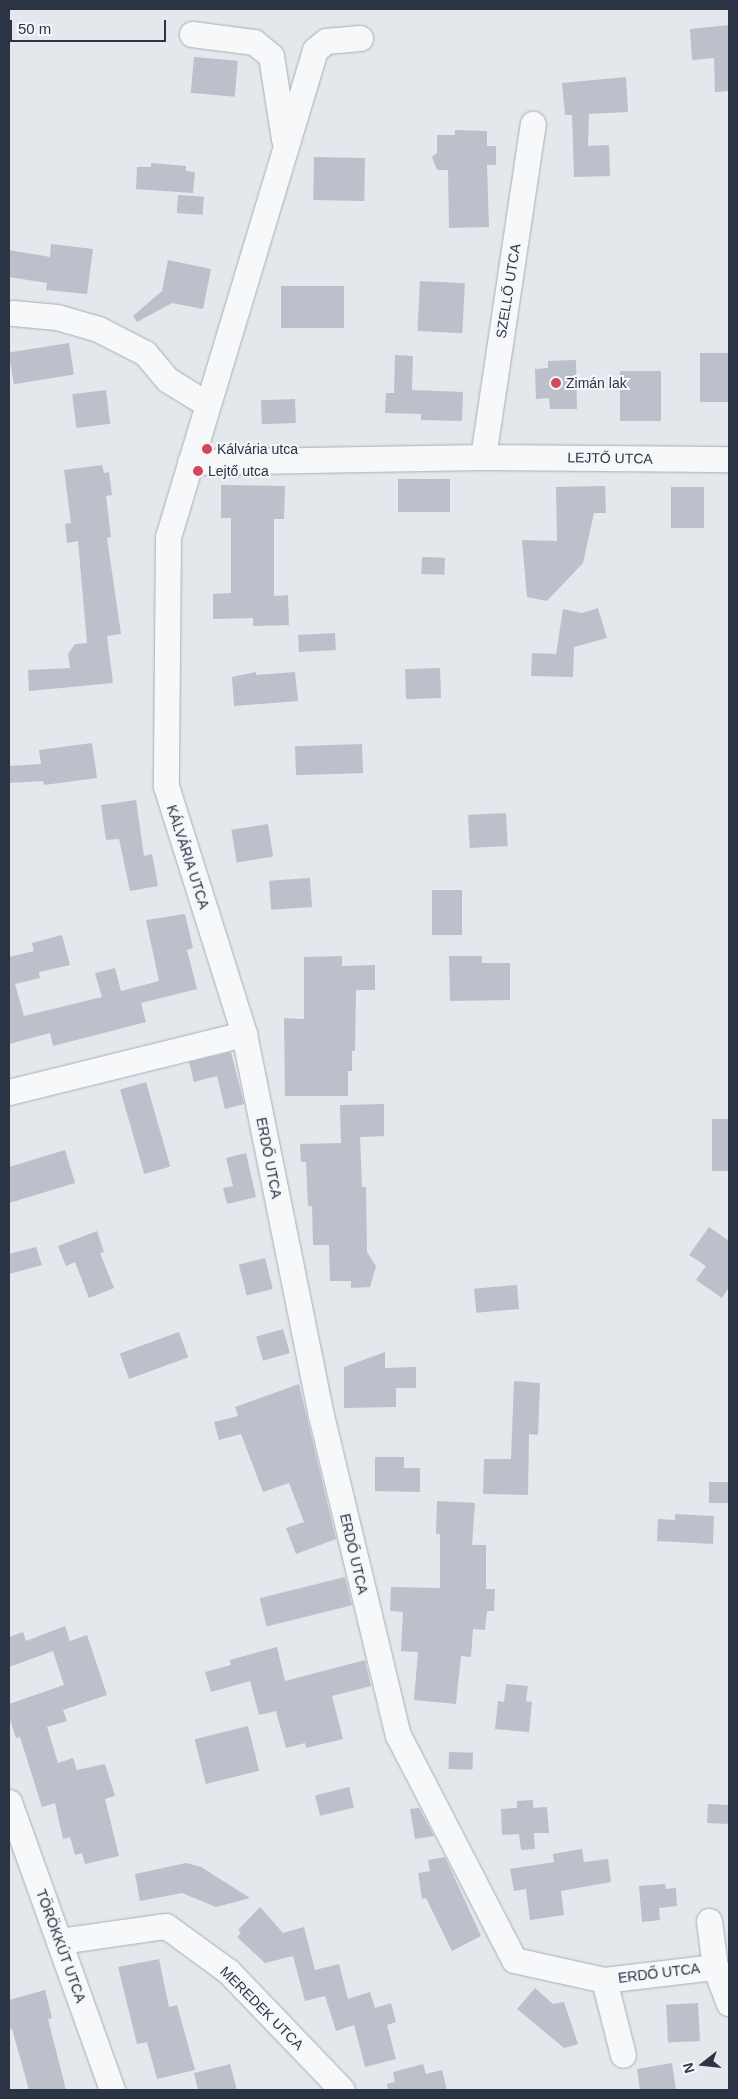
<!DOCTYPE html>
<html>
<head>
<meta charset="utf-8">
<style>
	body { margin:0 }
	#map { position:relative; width:738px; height:2099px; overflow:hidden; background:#e4e7ec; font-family:Helvetica,sans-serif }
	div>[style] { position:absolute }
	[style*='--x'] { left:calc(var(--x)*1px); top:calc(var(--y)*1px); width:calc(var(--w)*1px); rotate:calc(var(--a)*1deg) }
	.building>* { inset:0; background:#bbc0ca; transform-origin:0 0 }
	.roads { filter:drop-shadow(0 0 1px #a9aeb7) drop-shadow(0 0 1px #a9aeb7) }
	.minor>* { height:25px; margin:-12.5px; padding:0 12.5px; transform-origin:12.5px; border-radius:12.5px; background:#f7f8fa }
	.dots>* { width:14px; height:14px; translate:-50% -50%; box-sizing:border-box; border:2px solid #f4f6f9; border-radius:50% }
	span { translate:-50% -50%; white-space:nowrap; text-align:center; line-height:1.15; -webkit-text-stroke:4px #f4f6f9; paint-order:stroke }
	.street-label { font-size:14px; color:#2b3445 }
	.poi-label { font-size:14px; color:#2b3445 }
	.left { translate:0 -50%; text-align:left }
	.frame { position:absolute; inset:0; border:10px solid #2b3445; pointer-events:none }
	.north { position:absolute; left:678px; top:2039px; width:50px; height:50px; -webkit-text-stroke:4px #f4f6f9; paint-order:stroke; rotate:254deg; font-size:14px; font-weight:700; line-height:20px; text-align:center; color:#2b3445 }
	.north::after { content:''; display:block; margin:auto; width:18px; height:22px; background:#2b3445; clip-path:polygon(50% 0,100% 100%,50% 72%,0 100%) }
	.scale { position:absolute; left:10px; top:20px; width:156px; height:22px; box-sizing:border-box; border:2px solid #2b3445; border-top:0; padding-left:6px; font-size:15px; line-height:18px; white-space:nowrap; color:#2b3445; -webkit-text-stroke:4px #f4f6f9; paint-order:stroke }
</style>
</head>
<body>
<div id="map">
	<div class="building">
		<div style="clip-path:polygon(729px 25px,729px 91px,715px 92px,714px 58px,692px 60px,690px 29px)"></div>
		<div style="left:194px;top:57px;width:44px;height:36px;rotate:5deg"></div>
		<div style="clip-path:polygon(626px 77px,628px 112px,589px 114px,588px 146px,609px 145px,610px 176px,574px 177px,572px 115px,565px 115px,562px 83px)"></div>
		<div style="clip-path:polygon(455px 130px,487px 131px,487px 146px,496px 146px,496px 165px,487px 165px,489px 227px,449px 228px,448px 170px,437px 170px,432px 157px,437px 153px,437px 135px,455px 135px)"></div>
		<div style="left:314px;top:157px;width:51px;height:43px;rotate:1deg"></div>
		<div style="clip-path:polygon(151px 163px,186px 166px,186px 171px,195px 172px,193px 193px,136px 189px,137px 167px,151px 167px)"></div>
		<div style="left:178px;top:195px;width:26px;height:18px;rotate:4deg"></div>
		<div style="clip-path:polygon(51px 244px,93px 249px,87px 294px,46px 290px,47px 283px,9px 277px,9px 250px,50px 257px)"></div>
		<div style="clip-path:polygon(168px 260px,211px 269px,203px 309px,172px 303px,137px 322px,133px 316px,162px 291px)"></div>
		<div style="left:420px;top:281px;width:45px;height:50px;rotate:3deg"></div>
		<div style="left:281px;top:286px;width:63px;height:42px"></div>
		<div style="left:69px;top:343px;width:32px;height:61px;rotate:81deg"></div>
		<div style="left:728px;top:353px;width:49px;height:28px;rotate:90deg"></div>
		<div style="clip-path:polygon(395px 355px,413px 356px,412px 390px,463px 392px,462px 421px,421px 420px,421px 414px,385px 413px,386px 393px,394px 393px)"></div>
		<div style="clip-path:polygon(576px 360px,577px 409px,550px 409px,549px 398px,536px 399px,535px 369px,548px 368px,548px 361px)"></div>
		<div style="left:620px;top:371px;width:41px;height:50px"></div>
		<div style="left:106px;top:390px;width:34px;height:34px;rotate:83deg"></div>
		<div style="left:295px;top:399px;width:24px;height:34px;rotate:88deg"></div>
		<div style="clip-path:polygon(102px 465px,104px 473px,109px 472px,112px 495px,106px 496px,111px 537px,107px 538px,121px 634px,107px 636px,113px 683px,29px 691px,28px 670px,70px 668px,68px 654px,75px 644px,87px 643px,78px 541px,67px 543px,65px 524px,71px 523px,64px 470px)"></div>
		<div style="left:398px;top:479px;width:52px;height:33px"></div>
		<div style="clip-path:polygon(221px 485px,285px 486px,284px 519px,274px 519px,274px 596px,288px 595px,289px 625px,253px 626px,253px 618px,213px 619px,213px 594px,231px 593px,231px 518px,221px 518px)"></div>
		<div style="clip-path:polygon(605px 486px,606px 513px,594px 513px,583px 563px,547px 601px,527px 597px,522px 540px,557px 541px,556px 487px)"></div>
		<div style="left:671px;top:487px;width:33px;height:41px"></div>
		<div style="left:422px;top:557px;width:23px;height:17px;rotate:2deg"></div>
		<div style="clip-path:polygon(598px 608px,607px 638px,574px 647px,573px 677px,531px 676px,532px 653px,556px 654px,563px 609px,582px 613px)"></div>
		<div style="left:335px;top:633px;width:17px;height:37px;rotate:87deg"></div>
		<div style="left:440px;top:668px;width:30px;height:35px;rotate:88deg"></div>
		<div style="clip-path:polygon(256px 672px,256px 675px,295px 672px,298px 701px,234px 706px,232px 677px)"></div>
		<div style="clip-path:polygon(92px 743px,97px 778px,44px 785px,43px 781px,9px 783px,9px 766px,41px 764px,39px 750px)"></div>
		<div style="left:362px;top:744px;width:29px;height:67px;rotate:88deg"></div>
		<div style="clip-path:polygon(136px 800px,144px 856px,152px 854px,158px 886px,130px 891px,119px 839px,106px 840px,101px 805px)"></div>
		<div style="left:506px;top:813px;width:33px;height:38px;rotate:87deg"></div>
		<div style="left:268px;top:824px;width:33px;height:37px;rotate:81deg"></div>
		<div style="left:310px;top:878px;width:29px;height:41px;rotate:86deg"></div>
		<div style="left:432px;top:890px;width:30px;height:45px"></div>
		<div style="clip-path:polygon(185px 914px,193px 948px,187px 950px,197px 989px,141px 1003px,146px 1022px,53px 1046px,50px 1033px,9px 1044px,9px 957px,34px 951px,32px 943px,62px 935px,70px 965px,39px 972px,40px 978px,15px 984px,24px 1016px,102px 997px,95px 973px,115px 968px,121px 991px,159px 981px,146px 920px)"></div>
		<div style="clip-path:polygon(342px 956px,342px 966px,375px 965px,375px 990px,356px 990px,355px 1051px,352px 1051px,352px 1071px,348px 1071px,348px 1096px,285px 1096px,284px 1018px,304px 1019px,304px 957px)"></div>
		<div style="clip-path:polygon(449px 956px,482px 956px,482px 963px,510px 963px,510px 1000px,450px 1001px)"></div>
		<div style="clip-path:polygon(231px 1052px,244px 1104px,225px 1109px,217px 1076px,194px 1082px,189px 1062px)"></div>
		<div style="left:146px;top:1082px;width:88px;height:27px;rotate:74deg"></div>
		<div style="clip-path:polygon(384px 1104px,384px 1136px,360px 1137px,362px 1187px,366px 1187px,367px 1252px,376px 1266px,370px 1287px,351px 1288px,351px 1281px,330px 1281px,329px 1245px,313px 1245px,312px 1206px,308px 1206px,306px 1162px,301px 1162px,300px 1144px,341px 1143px,340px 1105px)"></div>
		<div style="left:712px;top:1119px;width:17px;height:52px"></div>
		<div style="clip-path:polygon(65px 1150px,75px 1183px,9px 1203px,9px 1167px)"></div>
		<div style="clip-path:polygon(246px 1153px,256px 1197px,227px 1204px,223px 1188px,233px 1186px,226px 1158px)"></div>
		<div style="clip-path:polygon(709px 1227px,729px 1241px,729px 1287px,722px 1298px,696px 1280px,706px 1266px,689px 1255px)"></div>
		<div style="clip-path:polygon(97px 1231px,104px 1252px,100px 1253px,114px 1288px,89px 1298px,75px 1262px,66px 1266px,58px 1246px)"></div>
		<div style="clip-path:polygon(36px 1247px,42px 1265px,9px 1274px,9px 1254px)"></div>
		<div style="left:265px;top:1258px;width:32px;height:27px;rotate:76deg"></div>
		<div style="left:517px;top:1285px;width:24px;height:43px;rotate:85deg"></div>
		<div style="left:283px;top:1329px;width:25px;height:28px;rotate:74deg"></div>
		<div style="left:179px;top:1332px;width:27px;height:63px;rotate:70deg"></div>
		<div style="clip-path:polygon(385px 1352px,385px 1368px,416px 1367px,416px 1388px,396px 1388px,396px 1407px,344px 1408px,344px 1367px)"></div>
		<div style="clip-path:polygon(514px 1381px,540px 1383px,538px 1435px,529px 1434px,528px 1495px,483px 1494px,484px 1459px,511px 1459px)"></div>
		<div style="clip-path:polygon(299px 1384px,336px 1539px,296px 1554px,286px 1528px,304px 1522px,289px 1483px,263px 1492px,241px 1434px,219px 1440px,214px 1422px,238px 1416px,235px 1407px)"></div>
		<div style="clip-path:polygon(375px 1457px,404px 1457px,404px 1468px,420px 1468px,420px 1492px,375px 1491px)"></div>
		<div style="left:729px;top:1482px;width:21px;height:20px;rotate:90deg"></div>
		<div style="clip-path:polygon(437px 1501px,475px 1503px,472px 1545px,486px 1545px,486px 1589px,495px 1589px,494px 1611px,487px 1611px,485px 1630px,473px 1629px,471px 1657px,461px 1656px,456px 1704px,414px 1700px,418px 1652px,401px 1651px,403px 1612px,390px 1611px,391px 1587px,440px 1588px,440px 1534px,436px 1534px)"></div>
		<div style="clip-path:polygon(675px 1514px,714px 1516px,713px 1544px,657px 1541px,658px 1519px,675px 1520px)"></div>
		<div style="left:345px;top:1577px;width:29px;height:88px;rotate:76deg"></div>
		<div style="clip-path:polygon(65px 1626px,70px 1641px,87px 1635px,107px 1695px,63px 1710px,67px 1721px,47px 1727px,58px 1763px,73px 1758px,77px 1770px,105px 1764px,115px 1796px,105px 1799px,119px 1856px,85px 1864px,82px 1853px,75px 1855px,70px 1837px,63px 1839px,55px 1803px,42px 1807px,20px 1737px,16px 1738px,9px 1717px,9px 1704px,64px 1685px,53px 1651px,9px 1667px,9px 1637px,23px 1632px,26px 1641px)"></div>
		<div style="clip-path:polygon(277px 1647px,285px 1681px,365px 1660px,371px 1686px,332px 1696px,343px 1739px,306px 1748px,305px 1743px,286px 1748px,276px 1711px,259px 1715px,250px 1681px,211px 1692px,205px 1672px,231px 1665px,230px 1660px)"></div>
		<div style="clip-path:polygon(506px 1684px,528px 1686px,526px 1701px,532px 1702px,529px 1732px,495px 1729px,498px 1701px,504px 1702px)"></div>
		<div style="left:248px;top:1726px;width:46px;height:55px;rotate:76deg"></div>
		<div style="left:449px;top:1752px;width:24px;height:17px;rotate:2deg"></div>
		<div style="left:349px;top:1787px;width:21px;height:35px;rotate:76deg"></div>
		<div style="clip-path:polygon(533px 1800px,533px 1808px,547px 1807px,549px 1833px,534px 1833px,535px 1849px,521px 1850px,519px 1834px,502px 1835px,501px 1809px,517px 1808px,517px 1801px)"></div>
		<div style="left:708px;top:1804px;width:21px;height:19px;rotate:3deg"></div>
		<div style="clip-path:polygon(419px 1808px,434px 1836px,415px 1839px,410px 1809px)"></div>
		<div style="clip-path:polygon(582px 1849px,584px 1862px,608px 1859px,611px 1882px,561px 1891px,564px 1915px,530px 1920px,526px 1889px,514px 1891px,510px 1869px,554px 1862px,553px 1854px)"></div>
		<div style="clip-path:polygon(445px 1857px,481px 1936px,452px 1951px,426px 1898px,422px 1899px,418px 1873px,430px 1871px,428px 1860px)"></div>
		<div style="clip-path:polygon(186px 1863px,201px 1867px,250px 1898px,216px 1907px,182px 1893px,140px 1901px,135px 1874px)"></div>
		<div style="clip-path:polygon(665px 1884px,666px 1889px,676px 1888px,677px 1906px,659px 1908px,660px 1920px,642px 1922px,639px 1886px)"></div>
		<div style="clip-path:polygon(260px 1907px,283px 1933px,304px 1927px,315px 1970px,339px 1964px,348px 1999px,370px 1992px,375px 2008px,391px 2003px,396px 2022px,387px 2025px,396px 2059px,365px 2067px,354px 2025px,336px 2031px,325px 1996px,305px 2001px,293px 1956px,265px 1963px,237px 1937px,241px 1933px,238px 1930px)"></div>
		<div style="clip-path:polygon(159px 1959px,169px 2007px,177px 2005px,195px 2070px,157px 2079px,147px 2042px,137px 2044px,118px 1967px)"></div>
		<div style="clip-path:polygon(535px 1988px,553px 2004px,564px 2002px,578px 2044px,564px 2048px,517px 2009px)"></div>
		<div style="clip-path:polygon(45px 1990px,52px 2018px,48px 2019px,66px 2090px,29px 2090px,12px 2029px,9px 2029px,9px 2000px)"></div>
		<div style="left:698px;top:2003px;width:38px;height:32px;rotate:87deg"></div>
		<div style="clip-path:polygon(672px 2063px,676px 2090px,640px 2090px,637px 2069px)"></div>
		<div style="clip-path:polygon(230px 2064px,237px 2090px,198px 2090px,194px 2073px)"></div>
		<div style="clip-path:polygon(423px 2064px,426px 2074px,442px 2070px,447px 2090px,388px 2090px,387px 2084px,395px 2082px,393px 2072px)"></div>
	</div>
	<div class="roads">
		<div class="minor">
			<div style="--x:192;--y:34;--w:63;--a:7.4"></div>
			<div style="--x:254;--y:42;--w:22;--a:39"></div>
			<div style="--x:271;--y:56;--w:84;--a:81.1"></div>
			<div style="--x:360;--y:38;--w:34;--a:175"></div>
			<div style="--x:326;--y:41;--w:14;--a:141"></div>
			<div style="--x:315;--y:50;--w:509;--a:106.8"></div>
			<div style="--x:168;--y:537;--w:249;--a:90.5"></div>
			<div style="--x:166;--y:786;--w:260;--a:72.5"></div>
			<div style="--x:244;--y:1034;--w:389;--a:78.6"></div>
			<div style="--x:321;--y:1415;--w:329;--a:76.5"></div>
			<div style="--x:398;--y:1735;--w:253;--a:62.7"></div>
			<div style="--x:514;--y:1960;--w:92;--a:12.5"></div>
			<div style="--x:604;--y:1980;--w:77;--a:75.8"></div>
			<div style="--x:13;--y:313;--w:44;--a:5.2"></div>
			<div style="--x:57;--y:317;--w:43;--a:16.3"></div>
			<div style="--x:98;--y:329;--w:53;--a:27.1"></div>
			<div style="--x:145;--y:353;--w:35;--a:50"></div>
			<div style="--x:168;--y:380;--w:46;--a:31.6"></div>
			<div style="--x:483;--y:457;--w:337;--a:-81.5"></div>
			<div style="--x:190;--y:462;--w:293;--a:-1"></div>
			<div style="--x:483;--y:457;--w:246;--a:0.5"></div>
			<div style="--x:9;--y:1092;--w:242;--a:-13.9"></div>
			<div style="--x:9;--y:1802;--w:306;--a:70.3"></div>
			<div style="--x:709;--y:1921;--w:46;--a:82.6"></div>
			<div style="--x:715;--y:1967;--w:39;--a:69"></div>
			<div style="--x:60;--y:1941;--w:107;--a:-8.1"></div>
			<div style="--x:166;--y:1926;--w:78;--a:36.1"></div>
			<div style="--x:229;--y:1972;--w:163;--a:46.2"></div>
			<div style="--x:604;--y:1980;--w:112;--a:-6.7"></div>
		</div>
	</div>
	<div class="dots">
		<div style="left:556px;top:383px;background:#d1495b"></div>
		<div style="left:207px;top:449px;background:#d1495b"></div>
		<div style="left:198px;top:471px;background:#d1495b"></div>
	</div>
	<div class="street-label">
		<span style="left:508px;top:291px;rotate:-81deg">SZELLŐ UTCA</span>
		<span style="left:610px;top:458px;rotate:1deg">LEJTŐ UTCA</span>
		<span style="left:188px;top:857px;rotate:72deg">KÁLVÁRIA UTCA</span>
		<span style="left:269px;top:1158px;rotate:79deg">ERDŐ UTCA</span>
		<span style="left:354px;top:1554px;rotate:77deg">ERDŐ UTCA</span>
		<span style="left:61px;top:1946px;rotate:70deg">TÖRÖKKÚT UTCA</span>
		<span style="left:659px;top:1973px;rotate:-7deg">ERDŐ UTCA</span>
		<span style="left:262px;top:2008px;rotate:45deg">MEREDEK UTCA</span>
	</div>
	<div class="poi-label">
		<span class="left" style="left:566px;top:383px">Zimán lak</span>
		<span class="left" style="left:217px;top:449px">Kálvária utca</span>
		<span class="left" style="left:208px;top:471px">Lejtő utca</span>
	</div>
	<div class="frame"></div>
	<div class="north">N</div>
	<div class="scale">50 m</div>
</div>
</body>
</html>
